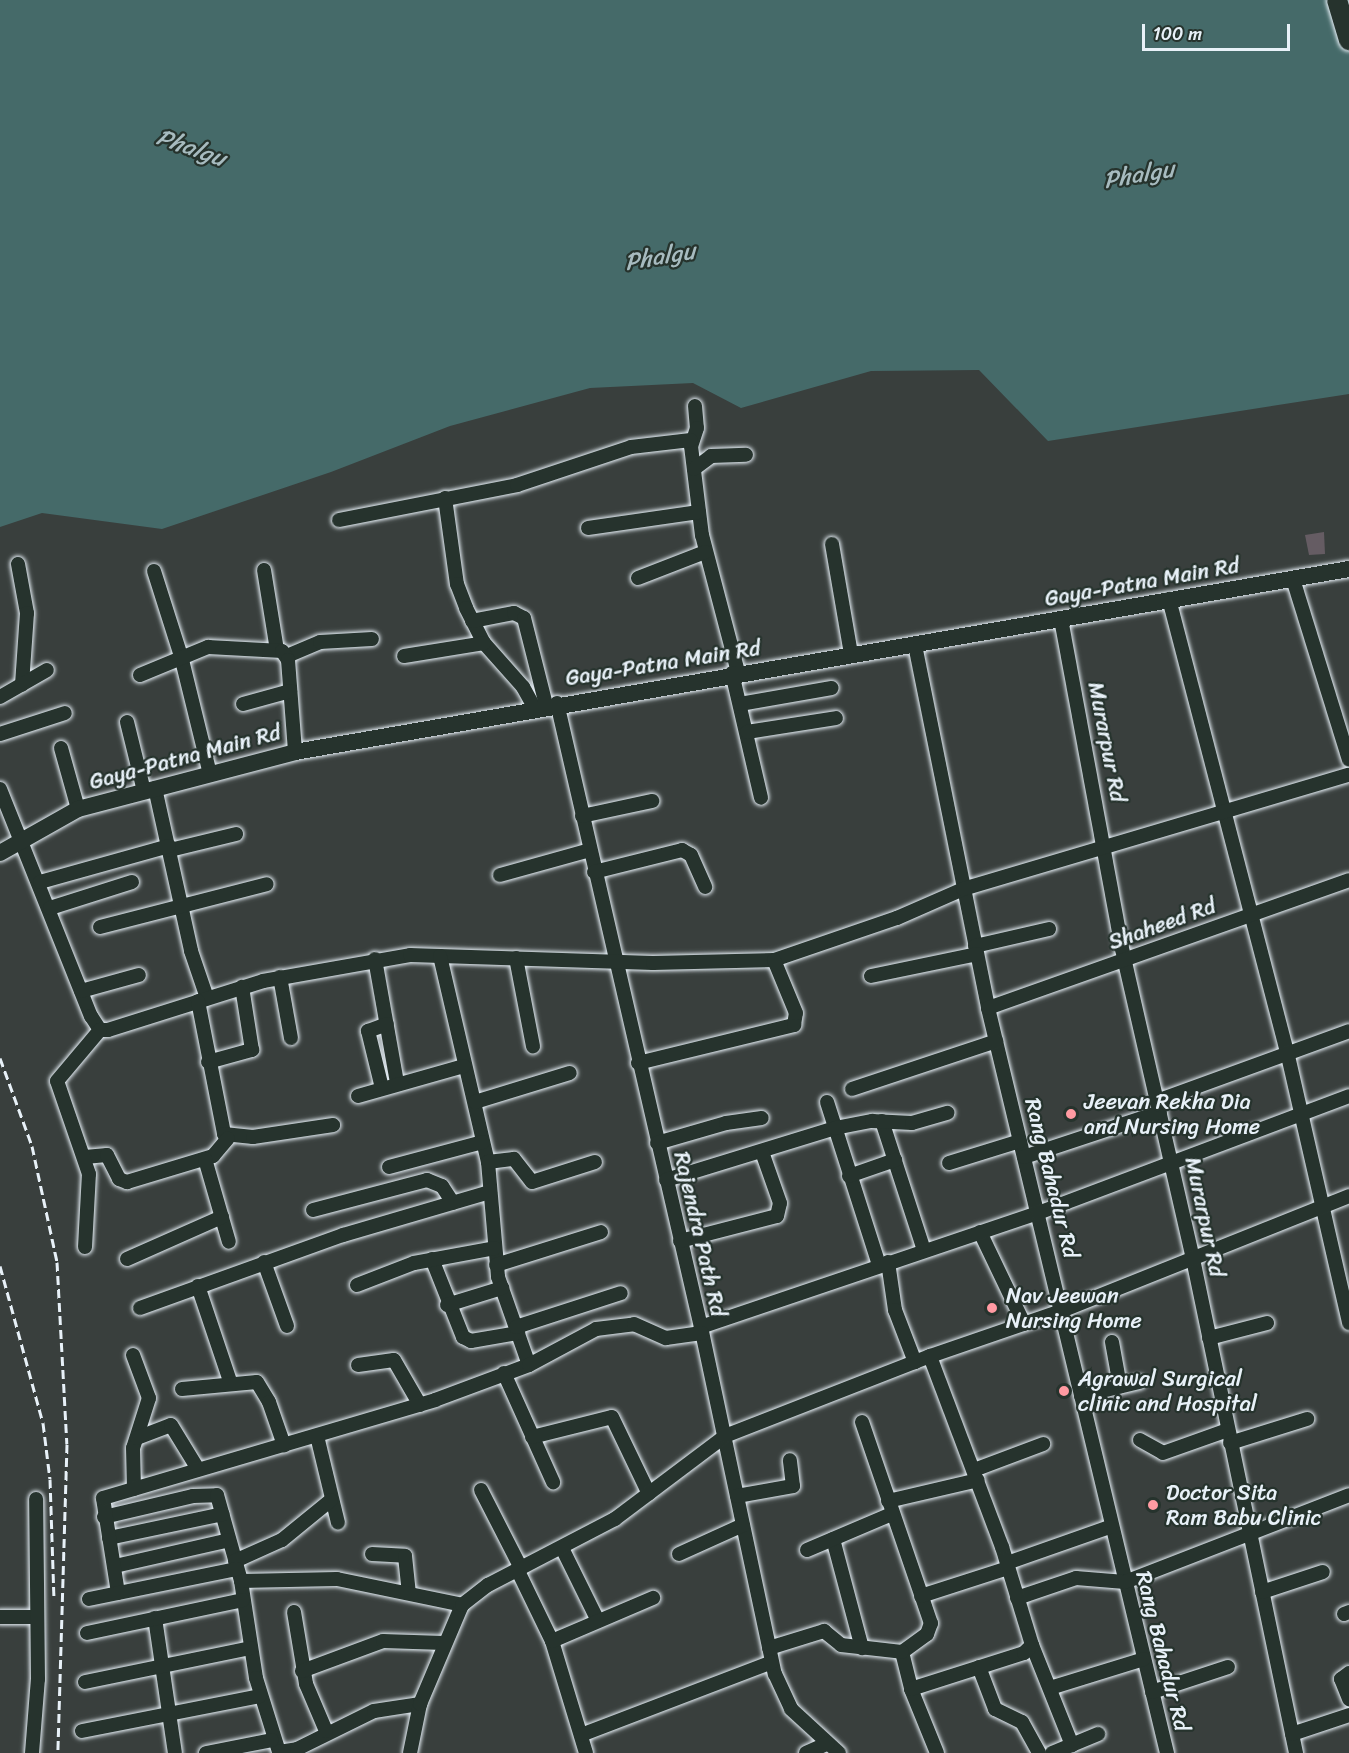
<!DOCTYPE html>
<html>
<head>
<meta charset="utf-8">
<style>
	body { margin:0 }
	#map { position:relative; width:1349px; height:1753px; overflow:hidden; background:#393f3d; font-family:Sriracha,sans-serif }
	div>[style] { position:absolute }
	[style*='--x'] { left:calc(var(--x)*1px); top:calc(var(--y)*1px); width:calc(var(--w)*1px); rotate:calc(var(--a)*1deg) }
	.water>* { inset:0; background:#456a69 }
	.building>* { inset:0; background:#655c63 }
	.roads { filter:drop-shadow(0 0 2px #e8f1f8) drop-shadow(0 0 2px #e8f1f8) }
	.minor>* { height:14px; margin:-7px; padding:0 7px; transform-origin:7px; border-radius:7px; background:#26332d }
	.major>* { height:16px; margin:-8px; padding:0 8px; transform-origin:8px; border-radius:8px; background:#26332d }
	.highway>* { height:20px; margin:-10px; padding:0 10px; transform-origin:10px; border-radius:10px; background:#26332d }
	.rail>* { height:3px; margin-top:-1.5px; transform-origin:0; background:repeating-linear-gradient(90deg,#e8f1f8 0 9px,transparent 0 13.5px) }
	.dots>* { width:16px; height:16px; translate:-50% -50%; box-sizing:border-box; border:3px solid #26332d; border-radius:50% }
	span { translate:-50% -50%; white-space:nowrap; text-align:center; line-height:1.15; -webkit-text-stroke:4.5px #26332d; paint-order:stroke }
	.street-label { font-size:22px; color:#e8f1f8 }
	.poi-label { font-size:22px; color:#e8f1f8 }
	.left { translate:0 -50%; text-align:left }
	.water-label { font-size:24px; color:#a7bbbf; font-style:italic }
	.scale { position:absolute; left:1142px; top:24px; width:148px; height:27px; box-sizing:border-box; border:3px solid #e8f1f8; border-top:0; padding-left:8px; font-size:18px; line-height:21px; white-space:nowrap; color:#e8f1f8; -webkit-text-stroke:4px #26332d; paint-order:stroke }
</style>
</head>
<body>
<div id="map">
	<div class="water">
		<div style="clip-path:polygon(0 0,1349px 0,1349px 394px,1048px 441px,979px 370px,871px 371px,741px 408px,693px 383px,590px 388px,450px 426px,331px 472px,162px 529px,42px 513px,0 527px)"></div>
	</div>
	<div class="building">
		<div style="clip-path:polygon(1324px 532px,1325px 554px,1309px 555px,1305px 535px)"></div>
	</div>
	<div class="roads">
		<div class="minor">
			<div style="--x:695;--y:406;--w:22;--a:85"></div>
			<div style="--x:697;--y:428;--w:19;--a:108"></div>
			<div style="--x:691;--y:446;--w:90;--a:83"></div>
			<div style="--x:702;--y:535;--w:142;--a:75.3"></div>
			<div style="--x:694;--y:469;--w:21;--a:-37"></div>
			<div style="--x:711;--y:456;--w:35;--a:-2"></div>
			<div style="--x:445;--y:498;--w:87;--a:82.1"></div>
			<div style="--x:457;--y:584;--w:26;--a:69"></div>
			<div style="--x:466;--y:608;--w:39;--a:63"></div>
			<div style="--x:484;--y:643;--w:59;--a:48.4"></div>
			<div style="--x:523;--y:687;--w:23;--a:61"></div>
			<div style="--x:339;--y:520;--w:181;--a:-11.1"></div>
			<div style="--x:517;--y:485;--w:120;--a:-18.4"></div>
			<div style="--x:631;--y:447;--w:60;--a:-6.7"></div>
			<div style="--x:588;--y:528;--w:112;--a:-8.2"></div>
			<div style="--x:832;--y:544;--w:112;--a:80.2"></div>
			<div style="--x:18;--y:564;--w:50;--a:79.6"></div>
			<div style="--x:27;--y:613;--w:72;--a:94"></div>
			<div style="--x:264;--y:570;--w:81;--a:80.8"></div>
			<div style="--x:154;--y:571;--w:89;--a:72.4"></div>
			<div style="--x:181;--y:656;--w:122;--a:76.2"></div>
			<div style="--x:638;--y:578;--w:72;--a:-21.2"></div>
			<div style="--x:1293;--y:579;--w:189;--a:72.8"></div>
			<div style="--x:1169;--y:599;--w:472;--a:75.4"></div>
			<div style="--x:1288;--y:1056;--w:274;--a:77.1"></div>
			<div style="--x:1061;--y:619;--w:336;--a:79.5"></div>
			<div style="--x:1122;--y:949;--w:318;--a:77.1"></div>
			<div style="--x:1193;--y:1259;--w:505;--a:78.22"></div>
			<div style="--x:472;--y:621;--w:43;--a:-10.8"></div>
			<div style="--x:514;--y:613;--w:11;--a:27"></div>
			<div style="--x:524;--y:618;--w:90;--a:75.8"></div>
			<div style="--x:915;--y:645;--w:370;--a:78.6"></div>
			<div style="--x:988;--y:1008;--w:766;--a:76.49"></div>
			<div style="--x:287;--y:656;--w:36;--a:-23"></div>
			<div style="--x:320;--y:642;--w:52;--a:-3.3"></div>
			<div style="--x:404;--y:656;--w:81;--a:-9.2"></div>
			<div style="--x:732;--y:673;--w:128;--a:76.9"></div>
			<div style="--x:140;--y:675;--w:74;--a:-22.4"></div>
			<div style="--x:208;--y:647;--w:74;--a:3.1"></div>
			<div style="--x:282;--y:651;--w:11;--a:56"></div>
			<div style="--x:288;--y:660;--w:92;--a:85.6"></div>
			<div style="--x:0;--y:697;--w:54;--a:-29.9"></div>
			<div style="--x:557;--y:703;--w:640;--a:77.01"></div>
			<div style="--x:701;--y:1327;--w:355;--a:78"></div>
			<div style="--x:775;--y:1674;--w:38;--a:65"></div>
			<div style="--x:791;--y:1709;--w:65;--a:42.5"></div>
			<div style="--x:243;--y:704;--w:49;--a:-15.5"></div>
			<div style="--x:740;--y:704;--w:93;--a:-9.9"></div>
			<div style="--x:127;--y:722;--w:71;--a:76.2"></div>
			<div style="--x:747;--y:732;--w:90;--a:-8.9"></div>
			<div style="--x:0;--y:734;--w:68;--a:-17.9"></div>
			<div style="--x:61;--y:748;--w:63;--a:74.4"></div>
			<div style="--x:155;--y:788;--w:167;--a:77.5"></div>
			<div style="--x:191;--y:951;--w:50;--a:71.2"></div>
			<div style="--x:0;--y:789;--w:245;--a:68.2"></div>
			<div style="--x:91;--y:1016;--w:17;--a:57"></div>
			<div style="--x:100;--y:1030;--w:8;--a:0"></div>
			<div style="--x:108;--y:1030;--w:163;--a:-17.5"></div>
			<div style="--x:263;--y:981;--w:149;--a:-10"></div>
			<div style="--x:410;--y:955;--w:243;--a:1.9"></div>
			<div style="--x:653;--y:963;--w:121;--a:-1.4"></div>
			<div style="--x:774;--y:960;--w:130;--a:-18.9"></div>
			<div style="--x:897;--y:918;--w:72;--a:-23.7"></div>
			<div style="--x:963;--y:889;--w:402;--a:-16.5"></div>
			<div style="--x:582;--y:816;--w:72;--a:-12.1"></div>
			<div style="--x:170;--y:850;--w:68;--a:-13.6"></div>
			<div style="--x:594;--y:872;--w:91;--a:-14"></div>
			<div style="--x:682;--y:850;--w:10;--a:29"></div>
			<div style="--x:691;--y:855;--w:35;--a:66"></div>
			<div style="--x:500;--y:875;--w:93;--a:-15.5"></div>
			<div style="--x:40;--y:882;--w:134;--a:-15.6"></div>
			<div style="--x:50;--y:908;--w:86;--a:-17.6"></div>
			<div style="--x:100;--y:927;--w:172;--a:-14.4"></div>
			<div style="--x:975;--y:946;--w:76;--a:-12.9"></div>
			<div style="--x:440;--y:956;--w:212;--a:76.9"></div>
			<div style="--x:488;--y:1162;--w:115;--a:85"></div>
			<div style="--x:498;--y:1277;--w:93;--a:70.6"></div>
			<div style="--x:516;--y:958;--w:90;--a:79.1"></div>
			<div style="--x:375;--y:959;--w:126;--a:79.9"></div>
			<div style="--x:871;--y:976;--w:108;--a:-11.7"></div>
			<div style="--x:280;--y:977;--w:62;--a:79.8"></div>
			<div style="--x:81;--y:991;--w:60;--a:-15.4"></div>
			<div style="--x:198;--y:1001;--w:136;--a:78.9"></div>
			<div style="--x:224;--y:1134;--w:29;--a:6"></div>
			<div style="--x:253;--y:1137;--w:81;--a:-8.5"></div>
			<div style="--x:988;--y:1008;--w:383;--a:-19.5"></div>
			<div style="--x:208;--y:1062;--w:46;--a:-15.3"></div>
			<div style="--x:252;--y:1050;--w:64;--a:-99"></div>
			<div style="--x:638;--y:1063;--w:161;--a:-13.7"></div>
			<div style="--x:794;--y:1025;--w:12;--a:-81"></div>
			<div style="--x:796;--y:1013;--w:57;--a:-112.5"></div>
			<div style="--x:382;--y:1088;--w:59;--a:-103.8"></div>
			<div style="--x:368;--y:1031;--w:20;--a:-20"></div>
			<div style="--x:852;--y:1089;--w:152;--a:-18.4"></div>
			<div style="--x:358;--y:1096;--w:110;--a:-15.8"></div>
			<div style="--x:1157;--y:1101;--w:204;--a:-20"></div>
			<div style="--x:475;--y:1102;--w:99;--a:-17"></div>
			<div style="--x:827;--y:1102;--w:171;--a:72.3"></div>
			<div style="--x:882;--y:1121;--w:136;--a:72"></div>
			<div style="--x:657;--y:1143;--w:72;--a:-16.2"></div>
			<div style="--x:726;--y:1123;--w:36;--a:-8"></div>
			<div style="--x:85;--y:1157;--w:22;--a:-5"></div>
			<div style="--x:107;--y:1155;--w:27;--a:63"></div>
			<div style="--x:119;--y:1179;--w:9;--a:21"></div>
			<div style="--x:127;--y:1182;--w:90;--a:-16.8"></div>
			<div style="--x:213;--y:1156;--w:23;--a:-50"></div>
			<div style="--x:1024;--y:1157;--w:143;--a:-18.3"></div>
			<div style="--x:205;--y:1159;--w:86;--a:73.9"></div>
			<div style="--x:488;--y:1162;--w:26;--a:-7"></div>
			<div style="--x:514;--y:1159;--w:29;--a:52"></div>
			<div style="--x:532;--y:1182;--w:66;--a:-17.6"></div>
			<div style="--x:949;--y:1163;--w:74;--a:-17.2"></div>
			<div style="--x:389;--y:1167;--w:97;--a:-14.9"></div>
			<div style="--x:849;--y:1176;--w:49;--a:-19.2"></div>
			<div style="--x:666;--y:1180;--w:177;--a:-17.1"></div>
			<div style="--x:835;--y:1128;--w:38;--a:-11"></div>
			<div style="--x:872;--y:1121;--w:40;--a:2.9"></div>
			<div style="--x:912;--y:1123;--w:37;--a:-16"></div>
			<div style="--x:313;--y:1210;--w:118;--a:-14.7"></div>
			<div style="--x:427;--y:1180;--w:16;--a:22"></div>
			<div style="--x:442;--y:1186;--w:20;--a:57"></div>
			<div style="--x:980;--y:1232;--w:102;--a:64.4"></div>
			<div style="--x:680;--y:1241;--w:100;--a:-14.5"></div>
			<div style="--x:777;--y:1216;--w:13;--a:-77"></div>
			<div style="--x:780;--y:1203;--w:54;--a:-109.4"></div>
			<div style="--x:85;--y:1247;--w:73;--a:-86.9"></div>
			<div style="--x:89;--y:1174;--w:98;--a:-109"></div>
			<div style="--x:57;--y:1081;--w:67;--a:-49.9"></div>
			<div style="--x:127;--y:1259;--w:104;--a:-23.9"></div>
			<div style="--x:432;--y:1259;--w:84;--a:68.3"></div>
			<div style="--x:463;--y:1337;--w:9;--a:27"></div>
			<div style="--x:471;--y:1341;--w:48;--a:-9.7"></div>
			<div style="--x:264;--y:1262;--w:68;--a:70.2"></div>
			<div style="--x:888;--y:1262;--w:49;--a:81.7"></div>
			<div style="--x:895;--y:1310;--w:56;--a:69"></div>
			<div style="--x:496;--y:1265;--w:110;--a:-17.4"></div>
			<div style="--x:357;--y:1285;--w:61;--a:-21.1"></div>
			<div style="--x:414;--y:1263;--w:82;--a:-10.5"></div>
			<div style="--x:198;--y:1286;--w:103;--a:71.4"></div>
			<div style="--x:447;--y:1305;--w:58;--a:-17.2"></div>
			<div style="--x:140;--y:1308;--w:216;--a:-19.8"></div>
			<div style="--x:343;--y:1235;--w:153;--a:-16.3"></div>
			<div style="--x:516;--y:1327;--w:110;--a:-17.9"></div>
			<div style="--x:701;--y:1327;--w:356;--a:-18.7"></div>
			<div style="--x:1038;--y:1213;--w:332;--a:-20.6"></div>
			<div style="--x:1209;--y:1338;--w:60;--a:-14.5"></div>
			<div style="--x:1112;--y:1342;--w:45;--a:79.7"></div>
			<div style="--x:133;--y:1355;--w:46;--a:69.6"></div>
			<div style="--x:149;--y:1398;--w:52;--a:107.7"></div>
			<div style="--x:133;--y:1448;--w:41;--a:88.6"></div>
			<div style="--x:358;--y:1365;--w:36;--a:-8"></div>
			<div style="--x:394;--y:1360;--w:52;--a:60"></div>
			<div style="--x:504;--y:1373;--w:120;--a:65.8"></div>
			<div style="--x:182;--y:1389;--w:75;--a:-5.3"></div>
			<div style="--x:257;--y:1382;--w:23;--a:59"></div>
			<div style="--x:269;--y:1402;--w:46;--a:70.8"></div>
			<div style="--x:1081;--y:1396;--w:60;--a:-13.6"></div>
			<div style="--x:862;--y:1422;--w:213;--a:71.1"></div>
			<div style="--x:931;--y:1623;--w:12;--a:110"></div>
			<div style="--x:927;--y:1634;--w:31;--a:144"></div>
			<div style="--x:902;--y:1652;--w:38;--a:76"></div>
			<div style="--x:911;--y:1689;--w:69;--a:67.9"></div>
			<div style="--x:317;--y:1436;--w:89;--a:76.4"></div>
			<div style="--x:532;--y:1437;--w:82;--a:-14"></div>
			<div style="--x:612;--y:1417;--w:85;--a:64.3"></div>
			<div style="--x:137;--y:1438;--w:36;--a:-21"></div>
			<div style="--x:171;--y:1425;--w:52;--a:58.5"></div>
			<div style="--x:1140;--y:1440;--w:26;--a:29"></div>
			<div style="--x:1163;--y:1453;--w:69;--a:-19.5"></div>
			<div style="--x:1230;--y:1443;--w:81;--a:-17.3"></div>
			<div style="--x:974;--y:1470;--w:74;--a:-20.6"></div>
			<div style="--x:481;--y:1490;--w:88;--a:62.9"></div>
			<div style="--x:737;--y:1496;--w:57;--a:-10.1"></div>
			<div style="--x:793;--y:1486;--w:26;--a:-97"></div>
			<div style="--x:888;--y:1501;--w:92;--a:-13.1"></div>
			<div style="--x:104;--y:1517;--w:91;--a:-13.3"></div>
			<div style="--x:193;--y:1496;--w:24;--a:-2"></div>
			<div style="--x:217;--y:1495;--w:89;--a:74.4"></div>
			<div style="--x:241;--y:1581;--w:98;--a:81.2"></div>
			<div style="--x:256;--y:1678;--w:77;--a:72.7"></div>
			<div style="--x:279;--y:1752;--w:18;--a:-9"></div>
			<div style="--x:297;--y:1749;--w:86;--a:-26.3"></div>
			<div style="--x:374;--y:1711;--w:47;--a:-8.7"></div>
			<div style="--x:109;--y:1538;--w:116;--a:-11.9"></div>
			<div style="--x:833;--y:1539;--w:113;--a:75.1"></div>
			<div style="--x:562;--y:1548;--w:81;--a:63.7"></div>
			<div style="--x:807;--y:1550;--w:92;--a:-23"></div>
			<div style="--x:372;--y:1554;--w:33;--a:3"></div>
			<div style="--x:405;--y:1556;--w:36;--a:84"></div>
			<div style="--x:679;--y:1554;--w:70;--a:-24.4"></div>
			<div style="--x:235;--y:1561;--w:51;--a:-24.1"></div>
			<div style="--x:282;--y:1540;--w:63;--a:-39.2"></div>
			<div style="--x:1007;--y:1563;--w:109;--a:-19.3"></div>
			<div style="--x:115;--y:1566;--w:117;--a:-12.8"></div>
			<div style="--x:517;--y:1569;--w:80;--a:64.1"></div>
			<div style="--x:552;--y:1641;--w:117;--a:73.1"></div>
			<div style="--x:241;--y:1581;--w:96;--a:-1.2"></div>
			<div style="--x:337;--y:1579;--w:128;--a:11.7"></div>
			<div style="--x:1262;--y:1592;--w:64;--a:-18.2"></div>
			<div style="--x:118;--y:1593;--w:96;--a:-99"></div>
			<div style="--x:103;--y:1498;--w:346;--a:-16.4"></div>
			<div style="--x:435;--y:1400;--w:100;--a:-20.4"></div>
			<div style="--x:529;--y:1365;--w:76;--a:-28.2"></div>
			<div style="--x:596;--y:1329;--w:38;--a:-7"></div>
			<div style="--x:634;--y:1324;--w:35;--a:24"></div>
			<div style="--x:666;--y:1338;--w:36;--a:-8"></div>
			<div style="--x:921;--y:1596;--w:91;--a:-17.8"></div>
			<div style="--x:1017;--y:1598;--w:62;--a:-18.7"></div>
			<div style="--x:1076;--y:1578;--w:49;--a:4.7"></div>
			<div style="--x:1125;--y:1582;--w:240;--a:-21.2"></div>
			<div style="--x:89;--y:1599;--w:151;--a:-11.5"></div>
			<div style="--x:294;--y:1612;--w:73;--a:80.5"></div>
			<div style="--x:306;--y:1684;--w:51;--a:66.9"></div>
			<div style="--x:1344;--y:1614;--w:5;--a:-22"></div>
			<div style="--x:0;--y:1617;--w:37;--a:0"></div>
			<div style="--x:155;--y:1618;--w:136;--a:81.6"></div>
			<div style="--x:87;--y:1633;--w:159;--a:-11.9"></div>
			<div style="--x:552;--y:1641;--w:110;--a:-23.1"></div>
			<div style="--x:1032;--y:1645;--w:108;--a:68.2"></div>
			<div style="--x:769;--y:1648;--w:58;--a:-17.2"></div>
			<div style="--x:824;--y:1631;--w:22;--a:39"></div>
			<div style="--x:841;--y:1645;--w:61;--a:6.5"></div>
			<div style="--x:979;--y:1667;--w:45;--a:69.1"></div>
			<div style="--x:995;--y:1709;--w:30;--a:26"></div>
			<div style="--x:1022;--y:1722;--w:35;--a:61"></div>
			<div style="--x:302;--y:1671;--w:86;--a:-20.3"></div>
			<div style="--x:383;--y:1641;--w:61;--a:1.9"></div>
			<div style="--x:1349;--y:1673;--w:10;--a:143"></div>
			<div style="--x:1341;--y:1679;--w:22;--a:68"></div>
			<div style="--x:85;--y:1682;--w:169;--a:-11.6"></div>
			<div style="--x:1050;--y:1688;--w:98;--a:-17.1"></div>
			<div style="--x:911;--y:1689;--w:119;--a:-17.7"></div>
			<div style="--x:1024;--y:1653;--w:11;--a:-45"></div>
			<div style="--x:1032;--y:1645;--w:102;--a:-107"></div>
			<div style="--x:1002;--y:1547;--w:204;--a:-110.7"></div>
			<div style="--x:1152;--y:1692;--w:80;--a:-18.2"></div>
			<div style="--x:82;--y:1731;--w:181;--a:-11.1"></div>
			<div style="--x:1292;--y:1734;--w:60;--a:-18.4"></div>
			<div style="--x:581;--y:1735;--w:204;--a:-20.9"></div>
			<div style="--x:32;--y:1753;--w:74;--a:-85.4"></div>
			<div style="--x:38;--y:1679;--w:180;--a:-90.6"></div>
			<div style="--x:206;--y:1753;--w:67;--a:-11.1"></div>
			<div style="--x:410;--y:1753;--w:50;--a:-78.5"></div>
			<div style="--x:420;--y:1704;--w:108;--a:-67"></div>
			<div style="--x:462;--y:1605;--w:33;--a:-38"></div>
			<div style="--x:488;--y:1585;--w:143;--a:-27.5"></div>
			<div style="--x:615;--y:1519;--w:138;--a:-37"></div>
			<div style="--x:725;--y:1436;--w:220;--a:-21.3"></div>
			<div style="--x:930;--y:1356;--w:142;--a:-18.9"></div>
			<div style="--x:1064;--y:1310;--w:307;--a:-21.8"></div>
			<div style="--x:806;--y:1753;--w:24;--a:-24"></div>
			<div style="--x:1052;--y:1753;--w:50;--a:-22.4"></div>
		</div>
		<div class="major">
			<div style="--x:0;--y:853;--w:90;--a:-29.4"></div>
			<div style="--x:78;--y:809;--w:224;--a:-14.7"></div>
			<div style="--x:295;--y:752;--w:1070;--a:-9.85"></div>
		</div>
		<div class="highway">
			<div style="--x:1337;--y:0;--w:42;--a:73.3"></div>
		</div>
	</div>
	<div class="rail">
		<div style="--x:0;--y:1058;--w:94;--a:70"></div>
		<div style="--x:32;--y:1146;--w:119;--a:77.8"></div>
		<div style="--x:57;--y:1262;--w:182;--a:86.9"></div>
		<div style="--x:67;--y:1444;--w:309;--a:91.7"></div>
		<div style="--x:0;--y:1266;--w:163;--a:74.7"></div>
		<div style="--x:43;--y:1423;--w:56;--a:82.9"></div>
		<div style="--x:50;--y:1479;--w:120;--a:88.1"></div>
	</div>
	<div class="dots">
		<div style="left:1071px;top:1114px;background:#ff9aa2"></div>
		<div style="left:992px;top:1308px;background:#ff9aa2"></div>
		<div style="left:1064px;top:1391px;background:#ff9aa2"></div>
		<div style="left:1153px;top:1505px;background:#ff9aa2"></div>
	</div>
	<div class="street-label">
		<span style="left:1142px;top:582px;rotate:-10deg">Gaya-Patna Main Rd</span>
		<span style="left:663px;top:663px;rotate:-9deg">Gaya-Patna Main Rd</span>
		<span style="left:1107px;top:742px;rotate:79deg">Murarpur Rd</span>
		<span style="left:185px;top:757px;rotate:-15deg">Gaya-Patna Main Rd</span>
		<span style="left:1162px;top:924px;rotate:-20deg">Shaheed Rd</span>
		<span style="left:1052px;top:1178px;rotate:76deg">Rang Bahadur Rd</span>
		<span style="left:1205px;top:1217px;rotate:78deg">Murarpur Rd</span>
		<span style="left:700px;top:1234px;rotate:77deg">Rajendra Path Rd</span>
		<span style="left:1163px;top:1651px;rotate:76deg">Rang Bahadur Rd</span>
	</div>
	<div class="poi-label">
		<span class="left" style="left:1084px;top:1114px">Jeevan Rekha Dia<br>and Nursing Home</span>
		<span class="left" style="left:1006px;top:1308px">Nav Jeewan<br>Nursing Home</span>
		<span class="left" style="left:1078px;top:1391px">Agrawal Surgical<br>clinic and Hospital</span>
		<span class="left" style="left:1166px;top:1505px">Doctor Sita<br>Ram Babu Clinic</span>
	</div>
	<div class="water-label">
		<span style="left:191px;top:148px;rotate:19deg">Phalgu</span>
		<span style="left:1139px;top:175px;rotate:-10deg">Phalgu</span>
		<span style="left:660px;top:257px;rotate:-10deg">Phalgu</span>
	</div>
	<div class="scale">100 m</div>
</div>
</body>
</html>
